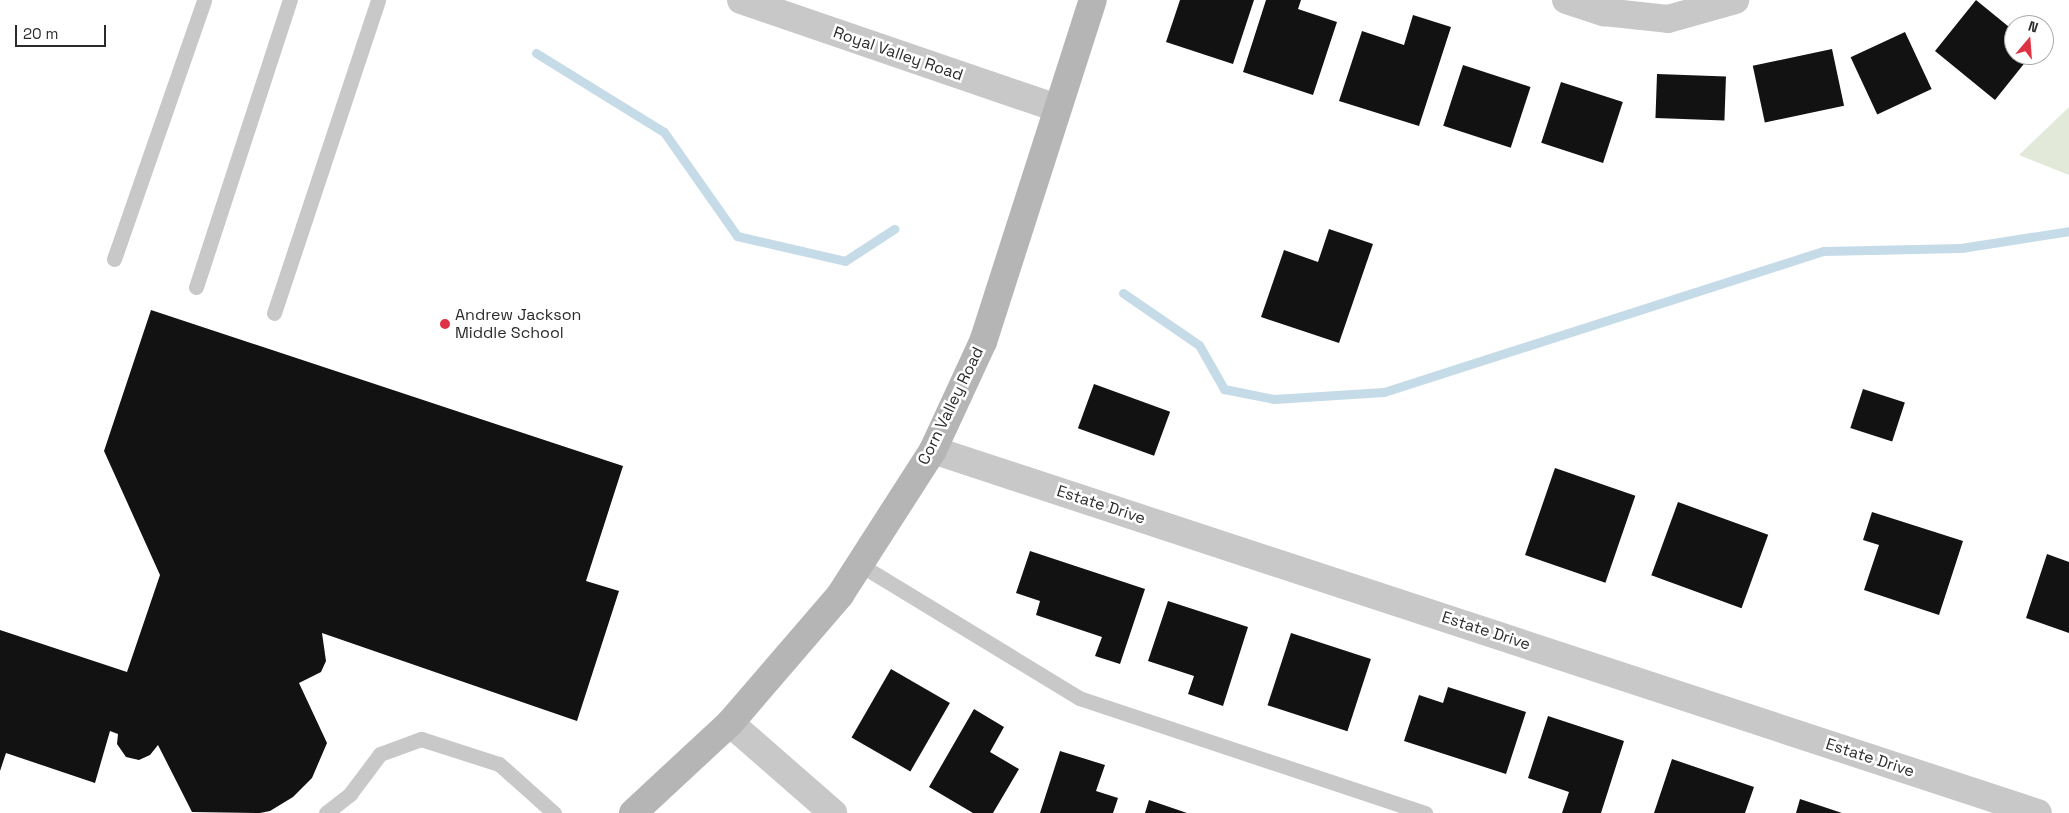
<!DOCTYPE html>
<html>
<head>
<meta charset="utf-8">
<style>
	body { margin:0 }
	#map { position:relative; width:2069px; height:813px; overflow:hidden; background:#fff; font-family:"Space Grotesk",sans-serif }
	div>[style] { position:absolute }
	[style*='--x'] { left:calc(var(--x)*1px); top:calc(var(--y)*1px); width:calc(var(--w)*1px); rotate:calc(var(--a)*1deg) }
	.green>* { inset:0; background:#e2e9d9 }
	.stream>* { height:9px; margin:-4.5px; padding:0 4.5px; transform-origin:4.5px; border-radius:4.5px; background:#c5dbe8 }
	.building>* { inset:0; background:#121212; transform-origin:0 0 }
	.lane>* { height:15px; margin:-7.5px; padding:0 7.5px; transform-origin:7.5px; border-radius:7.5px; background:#c8c8c8 }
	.street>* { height:28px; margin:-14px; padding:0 14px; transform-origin:14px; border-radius:14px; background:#c8c8c8 }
	.secondary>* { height:28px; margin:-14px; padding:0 14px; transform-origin:14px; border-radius:14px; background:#b5b5b5 }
	.dots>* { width:14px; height:14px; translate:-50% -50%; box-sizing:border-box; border:2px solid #fff; border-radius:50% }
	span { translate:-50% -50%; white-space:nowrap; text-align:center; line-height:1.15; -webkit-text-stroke:5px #fff; paint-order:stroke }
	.street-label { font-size:16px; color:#2b2b2b }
	.poi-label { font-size:16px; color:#2b2b2b }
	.left { translate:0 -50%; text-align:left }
	.north { position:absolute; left:2004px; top:15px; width:50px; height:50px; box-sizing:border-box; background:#fff; border:1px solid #aaa; border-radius:50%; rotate:18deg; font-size:14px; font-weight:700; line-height:20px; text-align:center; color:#2b2b2b }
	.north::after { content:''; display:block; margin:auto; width:18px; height:22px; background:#dd3342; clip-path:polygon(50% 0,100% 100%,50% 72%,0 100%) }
	.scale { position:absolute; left:15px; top:25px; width:91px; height:22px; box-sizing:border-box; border:2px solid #2b2b2b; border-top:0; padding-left:6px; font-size:15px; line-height:18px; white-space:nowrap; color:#2b2b2b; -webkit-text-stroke:4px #fff; paint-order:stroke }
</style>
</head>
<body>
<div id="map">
	<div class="green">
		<div style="clip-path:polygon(2069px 107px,2069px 175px,2019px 155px)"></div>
	</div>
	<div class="stream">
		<div style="--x:536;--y:53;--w:150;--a:31.7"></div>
		<div style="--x:664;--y:132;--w:127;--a:54.9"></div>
		<div style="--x:737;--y:236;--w:111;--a:13"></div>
		<div style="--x:845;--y:261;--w:59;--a:-33.1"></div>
		<div style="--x:1123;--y:293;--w:92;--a:34.4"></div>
		<div style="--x:1199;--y:345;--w:51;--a:60.4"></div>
		<div style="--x:1224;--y:389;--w:51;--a:11.3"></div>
		<div style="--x:1274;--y:399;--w:110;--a:-3.6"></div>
		<div style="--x:1384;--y:392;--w:462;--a:-17.8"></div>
		<div style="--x:1824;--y:251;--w:137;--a:-1.3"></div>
		<div style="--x:1961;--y:248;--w:109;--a:-8.9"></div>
	</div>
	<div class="building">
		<div style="clip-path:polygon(1180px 0,1254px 0,1233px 64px,1166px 42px)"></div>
		<div style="clip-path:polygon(1266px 0,1301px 0,1298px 9px,1337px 22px,1313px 95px,1243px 72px)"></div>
		<div style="clip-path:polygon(1976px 0,2014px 31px,2014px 55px,2031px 55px,1995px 100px,1935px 51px)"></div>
		<div style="clip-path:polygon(1413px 15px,1451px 27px,1419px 126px,1339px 101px,1362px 31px,1404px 45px)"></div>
		<div style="left:1905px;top:32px;width:63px;height:60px;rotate:65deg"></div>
		<div style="left:1832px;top:49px;width:58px;height:81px;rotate:78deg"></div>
		<div style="left:1463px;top:65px;width:71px;height:64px;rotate:18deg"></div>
		<div style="left:1657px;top:74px;width:69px;height:44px;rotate:2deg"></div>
		<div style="left:1561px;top:82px;width:65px;height:64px;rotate:18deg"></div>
		<div style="clip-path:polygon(1329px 229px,1373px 244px,1339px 343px,1261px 317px,1284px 250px,1318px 262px)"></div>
		<div style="clip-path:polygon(151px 310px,623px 466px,586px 581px,619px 591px,577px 721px,322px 633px,326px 661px,321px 672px,299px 683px,327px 743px,312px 778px,293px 797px,270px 811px,260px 813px,192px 812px,158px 745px,150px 755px,139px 760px,126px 757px,117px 744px,118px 734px,110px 731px,95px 783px,6px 753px,0 771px,0 630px,127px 672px,160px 575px,104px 451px)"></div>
		<div style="left:1094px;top:384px;width:81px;height:47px;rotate:20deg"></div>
		<div style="left:1863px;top:389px;width:44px;height:41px;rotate:18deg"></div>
		<div style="left:1555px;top:468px;width:85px;height:92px;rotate:19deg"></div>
		<div style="left:1678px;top:502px;width:96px;height:78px;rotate:20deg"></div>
		<div style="clip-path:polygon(1872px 512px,1963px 541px,1939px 615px,1864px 590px,1879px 545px,1863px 540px)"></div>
		<div style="clip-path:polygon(1030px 551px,1145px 589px,1120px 664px,1095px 656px,1102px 637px,1036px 615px,1040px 601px,1016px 593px)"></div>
		<div style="clip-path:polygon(2047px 554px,2069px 562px,2069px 633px,2026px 618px)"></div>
		<div style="clip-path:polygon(1168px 601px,1248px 627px,1223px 706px,1188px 694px,1194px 676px,1148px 661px)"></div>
		<div style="left:1291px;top:633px;width:84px;height:76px;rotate:18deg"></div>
		<div style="left:891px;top:669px;width:68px;height:79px;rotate:30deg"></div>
		<div style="clip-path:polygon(1448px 687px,1526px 712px,1506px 774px,1404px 741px,1419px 695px,1443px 703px)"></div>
		<div style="clip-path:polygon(974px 709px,1004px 727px,990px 752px,1019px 769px,993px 813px,973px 813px,929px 787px)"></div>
		<div style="clip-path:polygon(1548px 716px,1624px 741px,1601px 813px,1562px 813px,1569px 792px,1528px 778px)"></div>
		<div style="clip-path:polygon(1060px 751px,1105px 765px,1096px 791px,1118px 798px,1113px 813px,1040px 813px)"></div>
		<div style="clip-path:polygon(1672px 759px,1754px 787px,1745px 813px,1654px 813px)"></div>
		<div style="clip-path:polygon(1800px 799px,1842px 813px,1796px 813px)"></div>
		<div style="clip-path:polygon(1149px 800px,1187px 813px,1145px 813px)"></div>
	</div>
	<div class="lane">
		<div style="--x:114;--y:259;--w:274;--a:-70.8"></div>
		<div style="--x:196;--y:287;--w:302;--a:-71.9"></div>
		<div style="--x:274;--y:313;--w:330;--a:-71.6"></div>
		<div style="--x:859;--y:564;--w:258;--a:31.3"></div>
		<div style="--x:1079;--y:698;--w:365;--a:18.4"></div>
		<div style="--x:326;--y:813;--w:31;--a:-38"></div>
		<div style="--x:350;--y:794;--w:50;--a:-53.1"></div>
		<div style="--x:380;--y:754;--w:44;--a:-20.1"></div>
		<div style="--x:421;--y:739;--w:82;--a:17.8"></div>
		<div style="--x:499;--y:764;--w:74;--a:41.7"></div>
	</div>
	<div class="street">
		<div style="--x:741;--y:0;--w:333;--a:18.9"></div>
		<div style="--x:1566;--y:0;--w:40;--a:18"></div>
		<div style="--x:1604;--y:12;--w:64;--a:6.2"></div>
		<div style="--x:1668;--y:19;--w:70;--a:-15.8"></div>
		<div style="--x:933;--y:450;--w:1163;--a:18.19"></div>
		<div style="--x:730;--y:723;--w:137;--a:41.1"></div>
	</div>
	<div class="secondary">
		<div style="--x:633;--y:813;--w:132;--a:-42.9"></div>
		<div style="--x:730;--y:723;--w:169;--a:-49.3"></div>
		<div style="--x:840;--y:595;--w:172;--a:-57.3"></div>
		<div style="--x:933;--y:450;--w:119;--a:-65.2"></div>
		<div style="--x:983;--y:342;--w:359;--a:-72.2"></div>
	</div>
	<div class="dots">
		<div style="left:445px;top:324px;background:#dd3342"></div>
	</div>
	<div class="street-label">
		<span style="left:898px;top:54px;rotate:19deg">Royal Valley Road</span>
		<span style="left:951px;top:406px;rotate:-64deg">Corn Valley Road</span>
		<span style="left:1101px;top:505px;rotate:18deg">Estate Drive</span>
		<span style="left:1486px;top:631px;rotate:18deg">Estate Drive</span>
		<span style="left:1870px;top:758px;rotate:18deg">Estate Drive</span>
	</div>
	<div class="poi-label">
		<span class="left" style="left:455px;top:324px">Andrew Jackson<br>Middle School</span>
	</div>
	<div class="north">N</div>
	<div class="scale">20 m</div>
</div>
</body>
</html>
